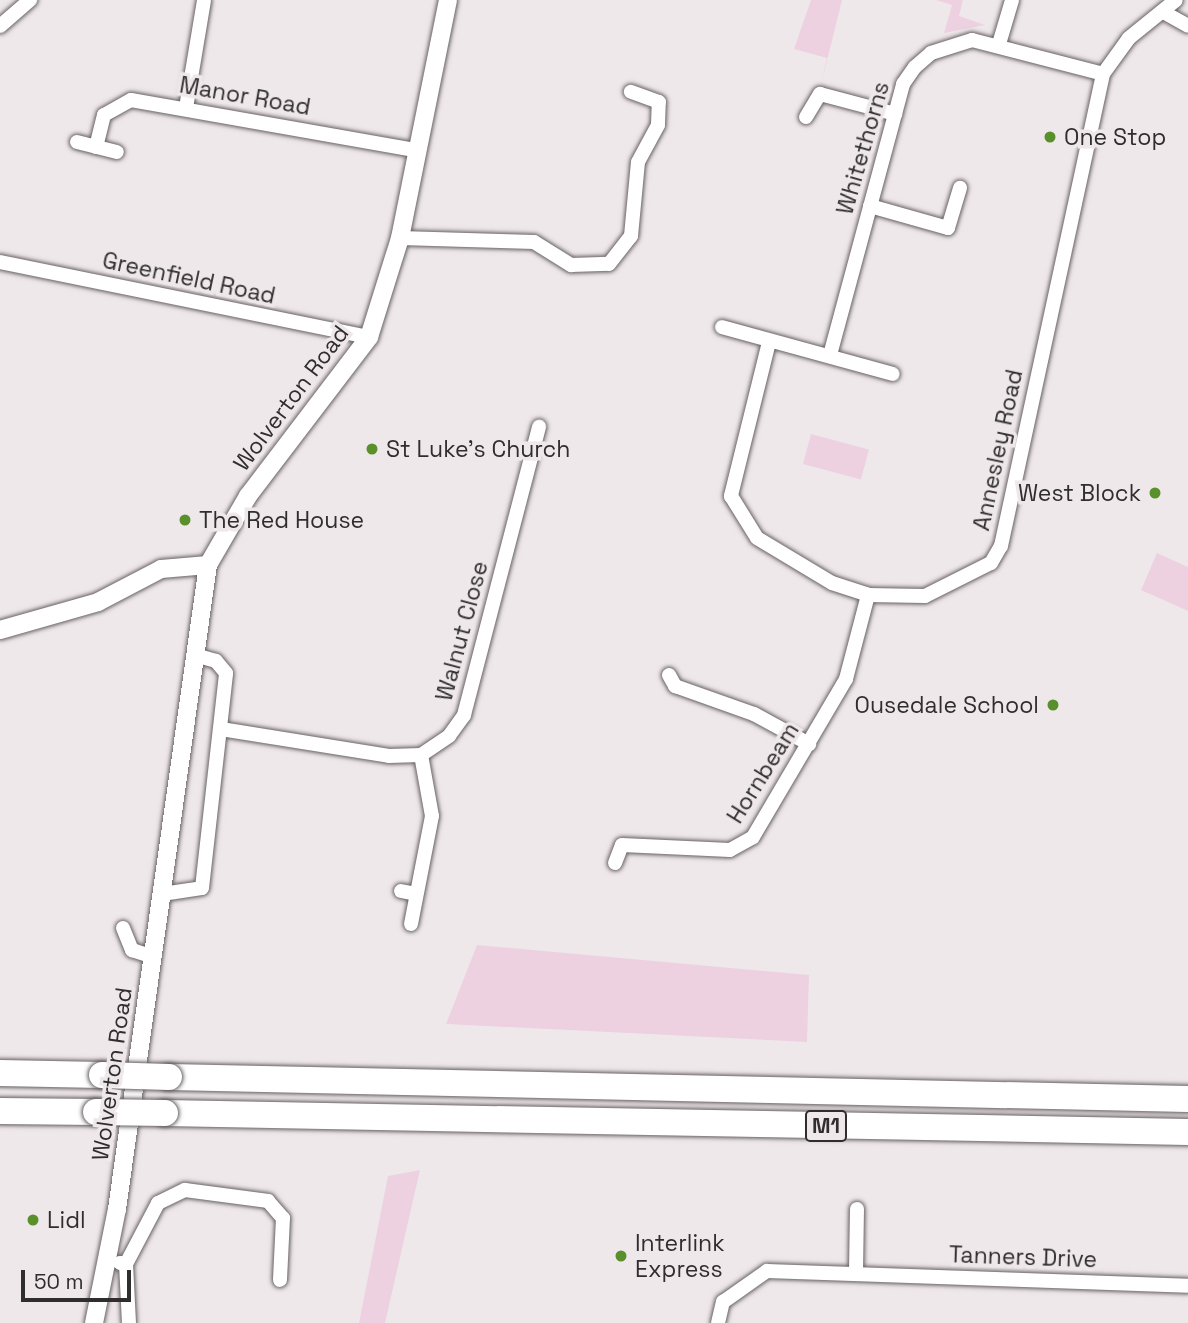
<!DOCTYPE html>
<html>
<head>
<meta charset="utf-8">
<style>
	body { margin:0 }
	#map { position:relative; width:1188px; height:1323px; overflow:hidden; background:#efe8eb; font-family:"Space Grotesk",sans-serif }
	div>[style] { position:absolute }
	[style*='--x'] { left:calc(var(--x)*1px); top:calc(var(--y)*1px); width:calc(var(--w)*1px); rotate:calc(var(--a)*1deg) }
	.green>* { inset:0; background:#edd1e0; transform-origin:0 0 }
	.roads { filter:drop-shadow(0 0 2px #676164) drop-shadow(0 0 2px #676164) }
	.minor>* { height:14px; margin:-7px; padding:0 7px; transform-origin:7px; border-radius:7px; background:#fff }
	.tertiary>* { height:18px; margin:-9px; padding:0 9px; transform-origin:9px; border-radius:9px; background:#fff }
	.motorway>* { height:26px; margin:-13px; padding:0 13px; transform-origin:13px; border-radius:13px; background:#fff }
	.bridges { filter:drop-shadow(0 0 2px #676164) drop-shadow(0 0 2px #676164) }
	.motorway-bridge>* { height:26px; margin:-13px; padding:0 13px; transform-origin:13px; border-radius:13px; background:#fff }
	.dots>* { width:19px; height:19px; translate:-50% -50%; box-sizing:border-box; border:4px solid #efe8eb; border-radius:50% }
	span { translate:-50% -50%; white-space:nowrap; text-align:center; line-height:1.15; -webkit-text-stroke:7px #efe8eb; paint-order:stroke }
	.shield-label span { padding:2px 5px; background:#efe8eb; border:2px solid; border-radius:5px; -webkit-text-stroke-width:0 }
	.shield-label { font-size:21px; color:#2f2d2e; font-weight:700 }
	.street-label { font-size:23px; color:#2f2d2e }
	.poi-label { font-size:23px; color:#2f2d2e }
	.left { translate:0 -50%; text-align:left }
	.right { translate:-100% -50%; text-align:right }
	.scale { position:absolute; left:21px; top:1270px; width:110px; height:32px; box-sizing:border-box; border:4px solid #2f2d2e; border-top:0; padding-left:9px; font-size:21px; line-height:24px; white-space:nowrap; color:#2f2d2e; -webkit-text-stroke:5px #efe8eb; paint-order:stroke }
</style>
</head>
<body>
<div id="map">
	<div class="green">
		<div style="clip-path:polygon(811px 0,842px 0,820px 89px,827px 58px,794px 49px)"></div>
		<div style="clip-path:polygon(936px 0,963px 0,959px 16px,985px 25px,944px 33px,952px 5px)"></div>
		<div style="left:811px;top:434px;width:60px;height:31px;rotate:15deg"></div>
		<div style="clip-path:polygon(1157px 553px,1188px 567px,1188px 611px,1141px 590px)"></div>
		<div style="clip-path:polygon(477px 945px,809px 975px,807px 1042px,446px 1024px)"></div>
		<div style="clip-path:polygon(420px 1170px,385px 1323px,359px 1323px,388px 1176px)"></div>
	</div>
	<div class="roads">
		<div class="minor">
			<div style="--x:1165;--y:13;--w:26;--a:29"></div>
			<div style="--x:0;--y:26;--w:40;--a:-41"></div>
			<div style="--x:999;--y:44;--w:46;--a:-73.5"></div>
			<div style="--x:186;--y:108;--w:109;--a:-80.5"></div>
			<div style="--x:806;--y:117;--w:27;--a:-59"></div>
			<div style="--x:820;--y:94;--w:78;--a:14.9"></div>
			<div style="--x:77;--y:142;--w:41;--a:14"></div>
			<div style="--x:96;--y:147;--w:33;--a:-76"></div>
			<div style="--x:104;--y:115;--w:31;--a:-29"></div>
			<div style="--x:131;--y:100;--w:288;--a:10"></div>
			<div style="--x:870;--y:206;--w:81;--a:15.8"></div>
			<div style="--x:948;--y:228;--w:42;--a:-73.3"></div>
			<div style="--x:400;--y:238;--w:134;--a:1.7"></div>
			<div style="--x:534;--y:242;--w:44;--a:31.9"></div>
			<div style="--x:571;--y:265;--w:38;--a:-2"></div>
			<div style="--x:609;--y:264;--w:36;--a:-52"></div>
			<div style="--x:631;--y:236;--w:74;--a:-84.6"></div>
			<div style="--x:638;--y:162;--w:42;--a:-61.6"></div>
			<div style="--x:658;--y:125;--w:23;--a:-88"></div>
			<div style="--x:659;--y:102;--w:30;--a:-160"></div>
			<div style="--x:0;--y:262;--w:377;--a:11.5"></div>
			<div style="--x:722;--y:327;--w:177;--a:15.4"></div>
			<div style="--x:769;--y:342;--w:159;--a:103.9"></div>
			<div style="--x:731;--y:496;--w:49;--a:58.2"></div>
			<div style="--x:757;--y:538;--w:87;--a:31"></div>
			<div style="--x:832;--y:583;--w:38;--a:18"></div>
			<div style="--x:868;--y:595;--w:57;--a:1"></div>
			<div style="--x:925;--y:596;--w:74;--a:-26.6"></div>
			<div style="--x:991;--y:563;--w:20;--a:-60"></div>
			<div style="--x:1001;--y:546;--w:483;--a:-77.8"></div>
			<div style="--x:1103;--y:74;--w:44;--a:-54.2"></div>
			<div style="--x:1129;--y:38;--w:60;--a:-39"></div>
			<div style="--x:830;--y:355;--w:281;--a:-74.9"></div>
			<div style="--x:903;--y:84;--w:21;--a:-55"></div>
			<div style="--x:915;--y:67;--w:21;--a:-41"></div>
			<div style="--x:931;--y:53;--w:43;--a:-17.6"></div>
			<div style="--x:972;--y:40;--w:135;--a:14.5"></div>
			<div style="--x:669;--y:675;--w:13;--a:61"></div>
			<div style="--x:675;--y:686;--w:84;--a:19.5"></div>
			<div style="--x:754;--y:714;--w:63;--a:28.6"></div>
			<div style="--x:221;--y:729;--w:170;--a:9.1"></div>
			<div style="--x:389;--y:756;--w:32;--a:-2"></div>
			<div style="--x:421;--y:755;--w:34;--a:-34"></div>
			<div style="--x:449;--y:736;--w:26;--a:-54"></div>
			<div style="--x:464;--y:715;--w:298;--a:-75.4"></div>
			<div style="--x:615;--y:863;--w:19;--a:-69"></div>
			<div style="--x:622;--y:845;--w:108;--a:2.7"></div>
			<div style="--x:730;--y:850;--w:26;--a:-29"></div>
			<div style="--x:753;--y:837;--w:183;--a:-59.5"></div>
			<div style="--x:846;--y:679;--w:87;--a:-75.3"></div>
			<div style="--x:401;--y:891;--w:15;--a:11"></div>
			<div style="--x:162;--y:894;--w:40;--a:-8.5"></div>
			<div style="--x:202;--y:888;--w:216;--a:-83.6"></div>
			<div style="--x:226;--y:673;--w:16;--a:-130"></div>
			<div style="--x:216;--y:661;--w:22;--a:-164"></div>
			<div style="--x:411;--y:924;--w:110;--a:-79"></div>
			<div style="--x:432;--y:816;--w:62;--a:-100.2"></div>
			<div style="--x:123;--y:928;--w:24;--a:68"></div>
			<div style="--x:132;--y:950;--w:23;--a:18"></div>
			<div style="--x:120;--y:1263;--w:6;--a:9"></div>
			<div style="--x:126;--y:1264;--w:59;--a:87.1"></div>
			<div style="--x:126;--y:1264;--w:69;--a:-62.3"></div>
			<div style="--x:158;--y:1203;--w:30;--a:-26"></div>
			<div style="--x:185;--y:1190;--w:84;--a:7.5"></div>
			<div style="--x:268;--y:1201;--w:23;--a:49"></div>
			<div style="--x:283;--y:1218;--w:62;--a:92.8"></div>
			<div style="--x:856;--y:1272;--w:63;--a:-89.1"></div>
			<div style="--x:718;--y:1323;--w:22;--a:-77"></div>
			<div style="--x:723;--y:1302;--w:54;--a:-35.2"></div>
			<div style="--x:767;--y:1271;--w:421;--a:2"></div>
		</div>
		<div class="tertiary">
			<div style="--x:0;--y:630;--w:102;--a:-15.9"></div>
			<div style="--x:98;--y:602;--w:71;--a:-27.6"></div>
			<div style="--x:161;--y:569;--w:47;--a:-4.9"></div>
			<div style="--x:94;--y:1323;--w:116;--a:-78.6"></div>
			<div style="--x:117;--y:1209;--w:650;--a:-81.96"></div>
			<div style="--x:208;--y:565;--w:80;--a:-59.9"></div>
			<div style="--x:248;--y:496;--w:200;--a:-52.7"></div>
			<div style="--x:369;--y:337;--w:104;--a:-72.6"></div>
			<div style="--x:400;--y:238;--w:243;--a:-78.6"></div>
		</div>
		<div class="motorway">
			<div style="--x:0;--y:1073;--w:102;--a:1.1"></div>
			<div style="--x:169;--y:1077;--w:1019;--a:1.24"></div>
			<div style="--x:0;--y:1111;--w:96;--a:0.6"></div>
			<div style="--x:165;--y:1113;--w:1023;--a:1.06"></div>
		</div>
	</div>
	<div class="bridges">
		<div class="motorway-bridge">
			<div style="--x:102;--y:1075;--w:67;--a:1.7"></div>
			<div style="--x:96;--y:1112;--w:69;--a:0.8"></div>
		</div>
	</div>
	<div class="dots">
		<div style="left:1050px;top:137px;background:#59902c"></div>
		<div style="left:372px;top:449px;background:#59902c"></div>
		<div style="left:1155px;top:493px;background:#59902c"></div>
		<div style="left:185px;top:520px;background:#59902c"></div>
		<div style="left:1053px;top:705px;background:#59902c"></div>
		<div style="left:33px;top:1220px;background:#59902c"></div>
		<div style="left:621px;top:1256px;background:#59902c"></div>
	</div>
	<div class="shield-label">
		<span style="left:826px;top:1126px">M1</span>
	</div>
	<div class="street-label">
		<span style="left:245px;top:96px;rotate:10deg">Manor Road</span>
		<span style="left:863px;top:148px;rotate:-74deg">Whitethorns</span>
		<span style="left:189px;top:278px;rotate:12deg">Greenfield Road</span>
		<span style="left:291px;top:398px;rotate:-53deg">Wolverton Road</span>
		<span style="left:998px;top:450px;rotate:-78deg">Annesley Road</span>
		<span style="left:462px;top:631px;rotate:-75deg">Walnut Close</span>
		<span style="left:763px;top:773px;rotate:-58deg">Hornbeam</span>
		<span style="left:112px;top:1074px;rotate:-82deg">Wolverton Road</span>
		<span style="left:1023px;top:1257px;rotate:2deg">Tanners Drive</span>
	</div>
	<div class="poi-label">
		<span class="left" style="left:1064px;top:137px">One Stop</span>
		<span class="left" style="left:386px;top:449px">St Luke's Church</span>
		<span class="right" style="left:1141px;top:493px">West Block</span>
		<span class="left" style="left:199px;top:520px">The Red House</span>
		<span class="right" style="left:1039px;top:705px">Ousedale School</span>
		<span class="left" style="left:47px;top:1220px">Lidl</span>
		<span class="left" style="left:635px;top:1256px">Interlink<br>Express</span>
	</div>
	<div class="scale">50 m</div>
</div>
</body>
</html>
